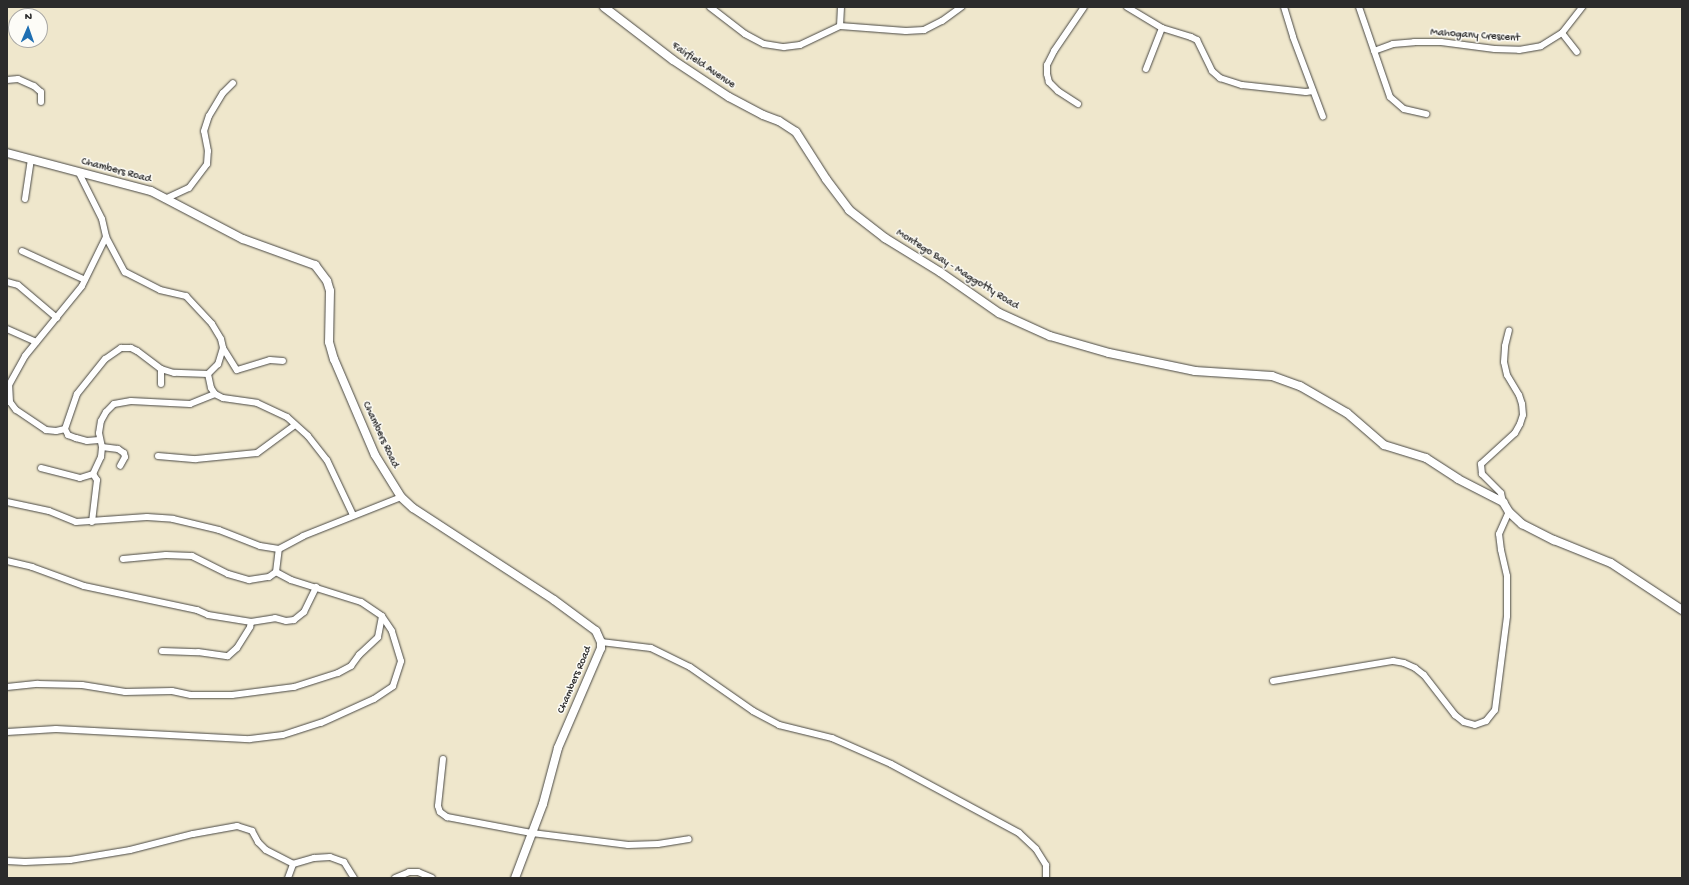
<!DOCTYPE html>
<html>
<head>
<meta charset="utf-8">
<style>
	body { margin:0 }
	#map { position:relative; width:1689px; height:885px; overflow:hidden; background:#efe7cc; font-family:"Gochi Hand",sans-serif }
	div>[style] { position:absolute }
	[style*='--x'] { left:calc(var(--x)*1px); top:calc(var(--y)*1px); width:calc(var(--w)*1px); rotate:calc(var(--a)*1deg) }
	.roads { filter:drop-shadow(0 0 1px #484743) drop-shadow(0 0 1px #484743) }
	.street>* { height:6px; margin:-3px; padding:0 3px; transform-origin:3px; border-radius:3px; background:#fff }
	.secondary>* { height:8px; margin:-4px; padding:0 4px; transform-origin:4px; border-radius:4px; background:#fff }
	span { translate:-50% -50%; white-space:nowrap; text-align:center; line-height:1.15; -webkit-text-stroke:3px #fdfcf7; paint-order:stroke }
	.street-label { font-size:11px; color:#2b2b2b }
	.frame { position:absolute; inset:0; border:8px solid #2b2b2b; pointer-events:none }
	.north { position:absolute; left:8px; top:8px; width:40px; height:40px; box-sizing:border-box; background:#fdfcf7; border:1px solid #a9a8a5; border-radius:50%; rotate:2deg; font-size:11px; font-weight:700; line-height:16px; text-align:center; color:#2b2b2b }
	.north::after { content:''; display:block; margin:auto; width:14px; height:18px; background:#1f6fb2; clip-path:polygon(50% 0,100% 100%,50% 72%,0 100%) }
</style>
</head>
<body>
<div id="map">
	<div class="roads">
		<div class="street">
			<div style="--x:710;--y:7;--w:44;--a:37.6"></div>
			<div style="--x:745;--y:34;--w:21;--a:28"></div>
			<div style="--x:764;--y:44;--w:20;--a:9"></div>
			<div style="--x:784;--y:47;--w:16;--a:-7"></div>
			<div style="--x:800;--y:45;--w:44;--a:-25.4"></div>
			<div style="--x:840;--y:26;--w:66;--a:4.3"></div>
			<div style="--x:906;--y:31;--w:18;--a:-3"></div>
			<div style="--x:924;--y:30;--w:20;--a:-27"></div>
			<div style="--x:942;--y:21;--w:24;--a:-36"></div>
			<div style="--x:1127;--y:7;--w:41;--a:31"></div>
			<div style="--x:1162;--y:28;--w:30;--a:17"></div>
			<div style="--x:1191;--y:37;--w:7;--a:27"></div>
			<div style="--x:1197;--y:40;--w:34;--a:64"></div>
			<div style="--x:1212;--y:71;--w:11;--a:41"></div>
			<div style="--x:1220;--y:78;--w:23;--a:18"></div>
			<div style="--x:1242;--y:85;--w:64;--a:6.2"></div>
			<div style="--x:1306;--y:92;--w:7;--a:-8"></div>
			<div style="--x:1284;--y:7;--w:31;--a:73"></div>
			<div style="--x:1293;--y:37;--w:85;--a:69.4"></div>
			<div style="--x:1359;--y:7;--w:95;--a:71"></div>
			<div style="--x:1390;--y:97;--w:18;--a:41"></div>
			<div style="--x:1404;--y:109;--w:23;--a:13"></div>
			<div style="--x:840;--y:26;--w:19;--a:-87"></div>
			<div style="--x:1562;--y:33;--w:24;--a:52"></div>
			<div style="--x:1374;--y:51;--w:20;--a:-20"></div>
			<div style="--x:1393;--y:44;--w:21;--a:-5"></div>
			<div style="--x:1414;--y:42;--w:27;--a:0"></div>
			<div style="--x:1441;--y:42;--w:54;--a:7.4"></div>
			<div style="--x:1495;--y:49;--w:24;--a:2"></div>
			<div style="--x:1519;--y:50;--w:22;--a:-10"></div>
			<div style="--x:1541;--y:46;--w:25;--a:-32"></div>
			<div style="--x:1562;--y:33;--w:33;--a:-52"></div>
			<div style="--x:1146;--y:69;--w:44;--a:-68.7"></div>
			<div style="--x:7;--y:80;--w:11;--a:-5"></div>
			<div style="--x:18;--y:79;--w:17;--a:24"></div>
			<div style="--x:34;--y:86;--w:9;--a:41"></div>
			<div style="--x:41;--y:92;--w:10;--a:90"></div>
			<div style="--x:1078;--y:104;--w:24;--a:-147"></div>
			<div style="--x:1058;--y:91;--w:13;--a:-135"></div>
			<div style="--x:1049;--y:82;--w:8;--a:-104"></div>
			<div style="--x:1047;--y:74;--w:9;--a:-90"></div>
			<div style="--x:1047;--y:65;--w:16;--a:-63"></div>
			<div style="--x:1054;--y:51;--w:53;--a:-55.7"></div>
			<div style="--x:79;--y:173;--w:51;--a:63.4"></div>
			<div style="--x:102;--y:219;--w:18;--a:77"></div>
			<div style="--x:106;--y:237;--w:40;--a:62"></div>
			<div style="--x:125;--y:272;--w:39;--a:27"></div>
			<div style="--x:160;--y:290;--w:27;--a:13"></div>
			<div style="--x:186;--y:296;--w:38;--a:47"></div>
			<div style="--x:212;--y:324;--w:17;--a:59"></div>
			<div style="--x:221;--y:339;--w:9;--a:77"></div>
			<div style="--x:223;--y:348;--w:17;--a:107"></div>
			<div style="--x:218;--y:364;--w:14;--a:135"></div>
			<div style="--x:208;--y:374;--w:34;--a:-178"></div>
			<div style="--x:174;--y:373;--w:14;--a:-163"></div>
			<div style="--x:161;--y:369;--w:30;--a:-143"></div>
			<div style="--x:137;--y:351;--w:7;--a:-153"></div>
			<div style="--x:131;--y:348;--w:10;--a:180"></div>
			<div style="--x:121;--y:348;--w:19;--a:145"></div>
			<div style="--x:105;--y:359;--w:45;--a:128.7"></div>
			<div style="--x:77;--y:394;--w:37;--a:109"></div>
			<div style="--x:65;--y:429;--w:9;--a:167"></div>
			<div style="--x:56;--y:431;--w:10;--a:-174"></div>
			<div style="--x:46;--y:430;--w:36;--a:-146"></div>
			<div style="--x:16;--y:410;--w:10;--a:-127"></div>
			<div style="--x:10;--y:402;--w:17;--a:-93"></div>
			<div style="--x:9;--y:385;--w:33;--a:-61"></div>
			<div style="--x:25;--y:356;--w:90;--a:-50.8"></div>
			<div style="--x:82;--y:286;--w:55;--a:-63.9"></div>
			<div style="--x:25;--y:199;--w:40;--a:-81.5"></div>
			<div style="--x:165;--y:199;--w:26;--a:-25"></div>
			<div style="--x:189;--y:188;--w:30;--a:-53"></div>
			<div style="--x:207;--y:164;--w:13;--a:-86"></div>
			<div style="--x:208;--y:151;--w:20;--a:-101"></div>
			<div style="--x:204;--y:131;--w:16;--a:-72"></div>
			<div style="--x:209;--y:116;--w:27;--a:-59"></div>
			<div style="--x:223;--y:93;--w:14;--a:-45"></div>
			<div style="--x:22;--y:251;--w:69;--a:24.7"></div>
			<div style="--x:7;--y:282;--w:11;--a:15"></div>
			<div style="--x:18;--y:285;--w:51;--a:40.2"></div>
			<div style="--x:7;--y:329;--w:32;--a:24"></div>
			<div style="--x:223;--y:348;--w:26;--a:58"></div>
			<div style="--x:237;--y:370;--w:34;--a:-17"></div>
			<div style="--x:270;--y:360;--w:13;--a:4"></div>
			<div style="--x:208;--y:374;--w:14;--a:78"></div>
			<div style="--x:211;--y:388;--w:7;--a:56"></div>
			<div style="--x:215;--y:394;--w:9;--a:27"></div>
			<div style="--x:223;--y:398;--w:34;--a:8"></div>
			<div style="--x:257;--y:403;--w:33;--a:25"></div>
			<div style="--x:287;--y:417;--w:28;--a:42"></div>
			<div style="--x:308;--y:436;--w:31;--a:52"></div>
			<div style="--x:327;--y:460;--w:61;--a:64.7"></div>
			<div style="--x:161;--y:384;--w:15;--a:-90"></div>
			<div style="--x:65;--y:429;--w:7;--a:63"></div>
			<div style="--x:68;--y:435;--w:9;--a:21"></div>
			<div style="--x:76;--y:438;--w:11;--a:15"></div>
			<div style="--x:87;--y:441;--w:12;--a:-5"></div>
			<div style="--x:102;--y:447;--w:16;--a:7"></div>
			<div style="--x:118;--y:449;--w:7;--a:34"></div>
			<div style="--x:124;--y:453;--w:4;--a:76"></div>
			<div style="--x:125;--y:457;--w:10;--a:119"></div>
			<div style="--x:158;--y:456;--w:38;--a:5"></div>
			<div style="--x:196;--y:459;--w:61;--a:-5.6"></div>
			<div style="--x:257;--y:453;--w:47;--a:-36.4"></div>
			<div style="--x:41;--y:468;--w:40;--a:14.4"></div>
			<div style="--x:80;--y:478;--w:14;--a:-17"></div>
			<div style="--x:93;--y:474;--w:19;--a:-65"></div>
			<div style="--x:101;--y:457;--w:10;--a:-84"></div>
			<div style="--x:102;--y:447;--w:14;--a:-102"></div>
			<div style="--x:99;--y:433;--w:12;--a:-81"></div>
			<div style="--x:101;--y:421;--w:10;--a:-61"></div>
			<div style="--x:106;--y:412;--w:11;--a:-45"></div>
			<div style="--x:114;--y:404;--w:17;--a:-10"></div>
			<div style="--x:131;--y:401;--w:59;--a:2.9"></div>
			<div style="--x:190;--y:404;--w:27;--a:-22"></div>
			<div style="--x:7;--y:502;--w:43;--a:12.1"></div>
			<div style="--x:49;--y:511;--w:29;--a:22"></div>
			<div style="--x:76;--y:522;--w:71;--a:-4"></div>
			<div style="--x:147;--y:517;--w:26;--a:4"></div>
			<div style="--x:173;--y:519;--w:47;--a:13.4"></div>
			<div style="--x:219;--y:530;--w:44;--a:21.3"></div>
			<div style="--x:260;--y:546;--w:19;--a:9"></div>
			<div style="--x:279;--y:549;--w:27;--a:-28"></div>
			<div style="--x:303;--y:536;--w:105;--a:-21.7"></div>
			<div style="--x:1503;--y:502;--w:9;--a:-103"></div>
			<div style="--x:1501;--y:493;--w:27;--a:-135"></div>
			<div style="--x:1482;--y:474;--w:10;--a:-96"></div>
			<div style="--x:1481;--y:464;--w:46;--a:-42.4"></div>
			<div style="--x:1515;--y:433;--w:10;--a:-61"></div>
			<div style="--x:1520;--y:424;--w:9;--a:-72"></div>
			<div style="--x:1523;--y:415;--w:11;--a:-95"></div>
			<div style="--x:1522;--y:404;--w:9;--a:-108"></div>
			<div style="--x:1519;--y:395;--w:23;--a:-121"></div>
			<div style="--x:1507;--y:375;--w:13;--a:-103"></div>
			<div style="--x:1504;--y:362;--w:16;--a:-86"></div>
			<div style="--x:1505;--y:346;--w:16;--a:-76"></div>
			<div style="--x:92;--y:522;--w:42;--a:-83.2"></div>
			<div style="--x:97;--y:480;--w:7;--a:-124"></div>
			<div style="--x:123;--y:559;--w:43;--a:-5.3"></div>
			<div style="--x:166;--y:555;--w:26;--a:2"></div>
			<div style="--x:192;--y:556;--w:40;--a:26.6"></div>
			<div style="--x:228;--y:574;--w:22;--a:16"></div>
			<div style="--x:249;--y:580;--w:20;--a:-9"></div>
			<div style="--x:269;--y:577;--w:9;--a:-36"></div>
			<div style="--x:276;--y:572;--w:23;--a:-83"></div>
			<div style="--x:7;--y:561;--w:26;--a:13"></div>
			<div style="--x:32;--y:567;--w:55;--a:20.1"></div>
			<div style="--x:84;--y:586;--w:116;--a:12"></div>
			<div style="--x:197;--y:610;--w:12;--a:24"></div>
			<div style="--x:208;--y:615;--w:44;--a:9.2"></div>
			<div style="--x:251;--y:622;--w:24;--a:-9"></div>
			<div style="--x:275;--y:618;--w:11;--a:15"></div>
			<div style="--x:286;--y:621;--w:8;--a:-7"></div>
			<div style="--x:294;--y:620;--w:13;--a:-39"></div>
			<div style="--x:304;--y:612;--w:28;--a:-64"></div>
			<div style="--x:601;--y:642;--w:50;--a:6.8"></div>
			<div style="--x:651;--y:648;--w:43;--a:26"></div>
			<div style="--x:690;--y:667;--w:77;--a:34.9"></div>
			<div style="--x:753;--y:711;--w:30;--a:28"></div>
			<div style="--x:779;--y:725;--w:55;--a:13.8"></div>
			<div style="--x:832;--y:738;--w:64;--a:23.8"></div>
			<div style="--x:891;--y:764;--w:145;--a:28.3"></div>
			<div style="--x:1019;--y:833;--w:23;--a:43"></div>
			<div style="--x:1036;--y:849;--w:19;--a:58"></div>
			<div style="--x:1046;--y:865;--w:13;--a:90"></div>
			<div style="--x:162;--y:651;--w:36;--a:2"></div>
			<div style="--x:198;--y:652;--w:30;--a:8"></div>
			<div style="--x:228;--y:656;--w:12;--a:-42"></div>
			<div style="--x:237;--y:648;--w:25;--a:-58"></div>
			<div style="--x:250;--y:627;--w:5;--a:-79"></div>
			<div style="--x:1273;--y:681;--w:122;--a:-9.5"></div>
			<div style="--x:1393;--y:661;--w:11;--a:10"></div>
			<div style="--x:1404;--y:663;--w:12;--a:24"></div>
			<div style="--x:1415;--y:668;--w:11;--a:38"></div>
			<div style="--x:1424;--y:675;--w:51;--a:52.2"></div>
			<div style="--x:1455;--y:715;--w:11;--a:38"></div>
			<div style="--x:1464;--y:722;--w:11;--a:15"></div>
			<div style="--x:1475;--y:725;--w:12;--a:-20"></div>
			<div style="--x:1486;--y:721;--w:14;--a:-51"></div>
			<div style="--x:1495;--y:710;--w:95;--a:-82.7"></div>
			<div style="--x:1507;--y:616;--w:40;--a:-90"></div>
			<div style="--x:1507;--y:576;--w:27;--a:-103"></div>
			<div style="--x:1501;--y:550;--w:16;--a:-97"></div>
			<div style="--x:1499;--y:534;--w:24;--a:-66"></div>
			<div style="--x:7;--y:687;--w:31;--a:-6"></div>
			<div style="--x:38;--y:684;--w:44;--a:1.3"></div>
			<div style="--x:82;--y:685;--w:44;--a:9.2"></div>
			<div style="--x:125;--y:692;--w:47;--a:-1.2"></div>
			<div style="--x:172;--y:691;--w:19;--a:12"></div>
			<div style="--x:191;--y:695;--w:41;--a:0"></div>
			<div style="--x:232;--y:695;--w:63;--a:-7.4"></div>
			<div style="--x:294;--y:687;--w:46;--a:-17.7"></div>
			<div style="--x:338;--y:673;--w:15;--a:-28"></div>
			<div style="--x:351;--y:666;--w:14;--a:-54"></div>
			<div style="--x:359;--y:655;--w:26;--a:-43"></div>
			<div style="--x:378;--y:637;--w:21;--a:-79"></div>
			<div style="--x:7;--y:732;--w:49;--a:-3.5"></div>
			<div style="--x:56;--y:729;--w:194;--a:3"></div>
			<div style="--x:250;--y:739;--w:33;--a:-7"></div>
			<div style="--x:283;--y:735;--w:40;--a:-18"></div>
			<div style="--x:321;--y:723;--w:58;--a:-24.4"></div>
			<div style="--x:374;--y:699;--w:23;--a:-34"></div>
			<div style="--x:393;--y:686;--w:26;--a:-72"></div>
			<div style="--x:401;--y:661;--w:31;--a:-107"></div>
			<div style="--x:392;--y:631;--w:18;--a:-124"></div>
			<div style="--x:382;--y:616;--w:25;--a:-146"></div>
			<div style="--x:361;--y:602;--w:73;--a:-162.6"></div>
			<div style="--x:291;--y:580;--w:17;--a:-152"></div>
			<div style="--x:443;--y:759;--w:47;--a:96.1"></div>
			<div style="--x:438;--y:806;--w:6;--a:72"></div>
			<div style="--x:440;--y:812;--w:9;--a:36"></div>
			<div style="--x:447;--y:817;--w:86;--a:10.7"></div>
			<div style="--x:532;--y:833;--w:97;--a:7.1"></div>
			<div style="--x:628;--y:845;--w:30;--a:-2"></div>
			<div style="--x:658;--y:844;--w:31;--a:-9"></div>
			<div style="--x:7;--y:861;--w:18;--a:3"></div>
			<div style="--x:25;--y:862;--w:45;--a:-2.5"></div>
			<div style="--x:70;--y:860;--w:61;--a:-9.5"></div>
			<div style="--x:130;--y:850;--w:65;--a:-14.3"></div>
			<div style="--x:193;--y:834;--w:45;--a:-10.3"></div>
			<div style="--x:237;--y:826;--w:16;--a:18"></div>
			<div style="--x:252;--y:831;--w:13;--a:61"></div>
			<div style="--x:258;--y:842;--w:11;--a:45"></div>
			<div style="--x:266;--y:850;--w:30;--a:27"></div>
			<div style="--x:288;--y:878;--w:15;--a:-70"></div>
			<div style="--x:293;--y:864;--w:22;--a:-16"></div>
			<div style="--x:314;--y:858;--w:16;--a:-4"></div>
			<div style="--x:330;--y:857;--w:15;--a:20"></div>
			<div style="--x:344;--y:862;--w:19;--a:58"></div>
			<div style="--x:395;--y:878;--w:15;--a:-23"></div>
			<div style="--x:409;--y:872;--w:9;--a:0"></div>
			<div style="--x:418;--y:872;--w:15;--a:23"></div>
		</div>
		<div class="secondary">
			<div style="--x:604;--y:7;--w:87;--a:37.5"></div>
			<div style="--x:673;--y:60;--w:67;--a:33.5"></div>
			<div style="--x:729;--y:97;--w:38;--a:28"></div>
			<div style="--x:763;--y:115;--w:17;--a:21"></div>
			<div style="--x:779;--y:121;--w:20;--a:33"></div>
			<div style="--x:796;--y:132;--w:56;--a:57.4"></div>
			<div style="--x:826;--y:179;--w:39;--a:53"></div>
			<div style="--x:849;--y:210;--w:46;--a:37.9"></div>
			<div style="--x:885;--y:238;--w:65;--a:31.7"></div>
			<div style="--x:940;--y:272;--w:72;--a:34.8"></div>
			<div style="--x:999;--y:313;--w:56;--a:24.3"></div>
			<div style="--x:1050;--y:336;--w:61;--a:16.1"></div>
			<div style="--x:1109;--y:353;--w:88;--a:11.8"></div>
			<div style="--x:1195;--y:371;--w:77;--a:3.7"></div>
			<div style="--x:1272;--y:376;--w:30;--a:20"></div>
			<div style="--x:1300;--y:386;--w:54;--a:29.9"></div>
			<div style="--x:1347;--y:413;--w:49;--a:40.9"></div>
			<div style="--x:1384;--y:445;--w:44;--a:17.2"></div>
			<div style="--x:1426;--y:458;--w:38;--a:33"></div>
			<div style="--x:1458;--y:479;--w:51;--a:27.1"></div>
			<div style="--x:1503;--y:502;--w:12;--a:59"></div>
			<div style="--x:1509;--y:512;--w:18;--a:43"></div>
			<div style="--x:1522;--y:524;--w:36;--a:27"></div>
			<div style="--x:1554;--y:540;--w:61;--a:22"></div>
			<div style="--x:1611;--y:563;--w:85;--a:33.5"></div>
			<div style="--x:7;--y:153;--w:149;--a:14.8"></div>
			<div style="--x:151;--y:191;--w:104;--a:27.6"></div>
			<div style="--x:243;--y:239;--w:77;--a:19.9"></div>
			<div style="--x:315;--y:265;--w:20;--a:53"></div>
			<div style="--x:327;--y:281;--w:10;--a:73"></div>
			<div style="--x:330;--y:291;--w:51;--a:91.1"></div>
			<div style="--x:329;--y:342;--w:18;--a:74"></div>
			<div style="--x:334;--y:359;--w:104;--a:66.9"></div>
			<div style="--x:375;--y:455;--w:49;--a:58.2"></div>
			<div style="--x:401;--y:497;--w:16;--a:43"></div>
			<div style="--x:413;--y:508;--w:168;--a:33.1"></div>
			<div style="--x:554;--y:600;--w:52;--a:36.4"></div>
			<div style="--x:596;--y:631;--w:12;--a:66"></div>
			<div style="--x:601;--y:642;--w:6;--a:90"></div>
			<div style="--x:601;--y:648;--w:109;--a:113.3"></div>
			<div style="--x:558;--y:748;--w:58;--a:105"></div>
			<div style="--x:543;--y:804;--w:79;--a:110.7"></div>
		</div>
	</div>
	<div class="street-label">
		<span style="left:1475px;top:36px;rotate:4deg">Mahogany Crescent</span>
		<span style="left:703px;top:66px;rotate:34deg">Fairfield Avenue</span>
		<span style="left:116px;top:171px;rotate:15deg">Chambers Road</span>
		<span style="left:957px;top:270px;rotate:32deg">Montego Bay - Maggotty Road</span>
		<span style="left:380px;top:435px;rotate:65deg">Chambers Road</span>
		<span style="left:575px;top:680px;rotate:-67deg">Chambers Road</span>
	</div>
	<div class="frame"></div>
	<div class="north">N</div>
</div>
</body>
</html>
